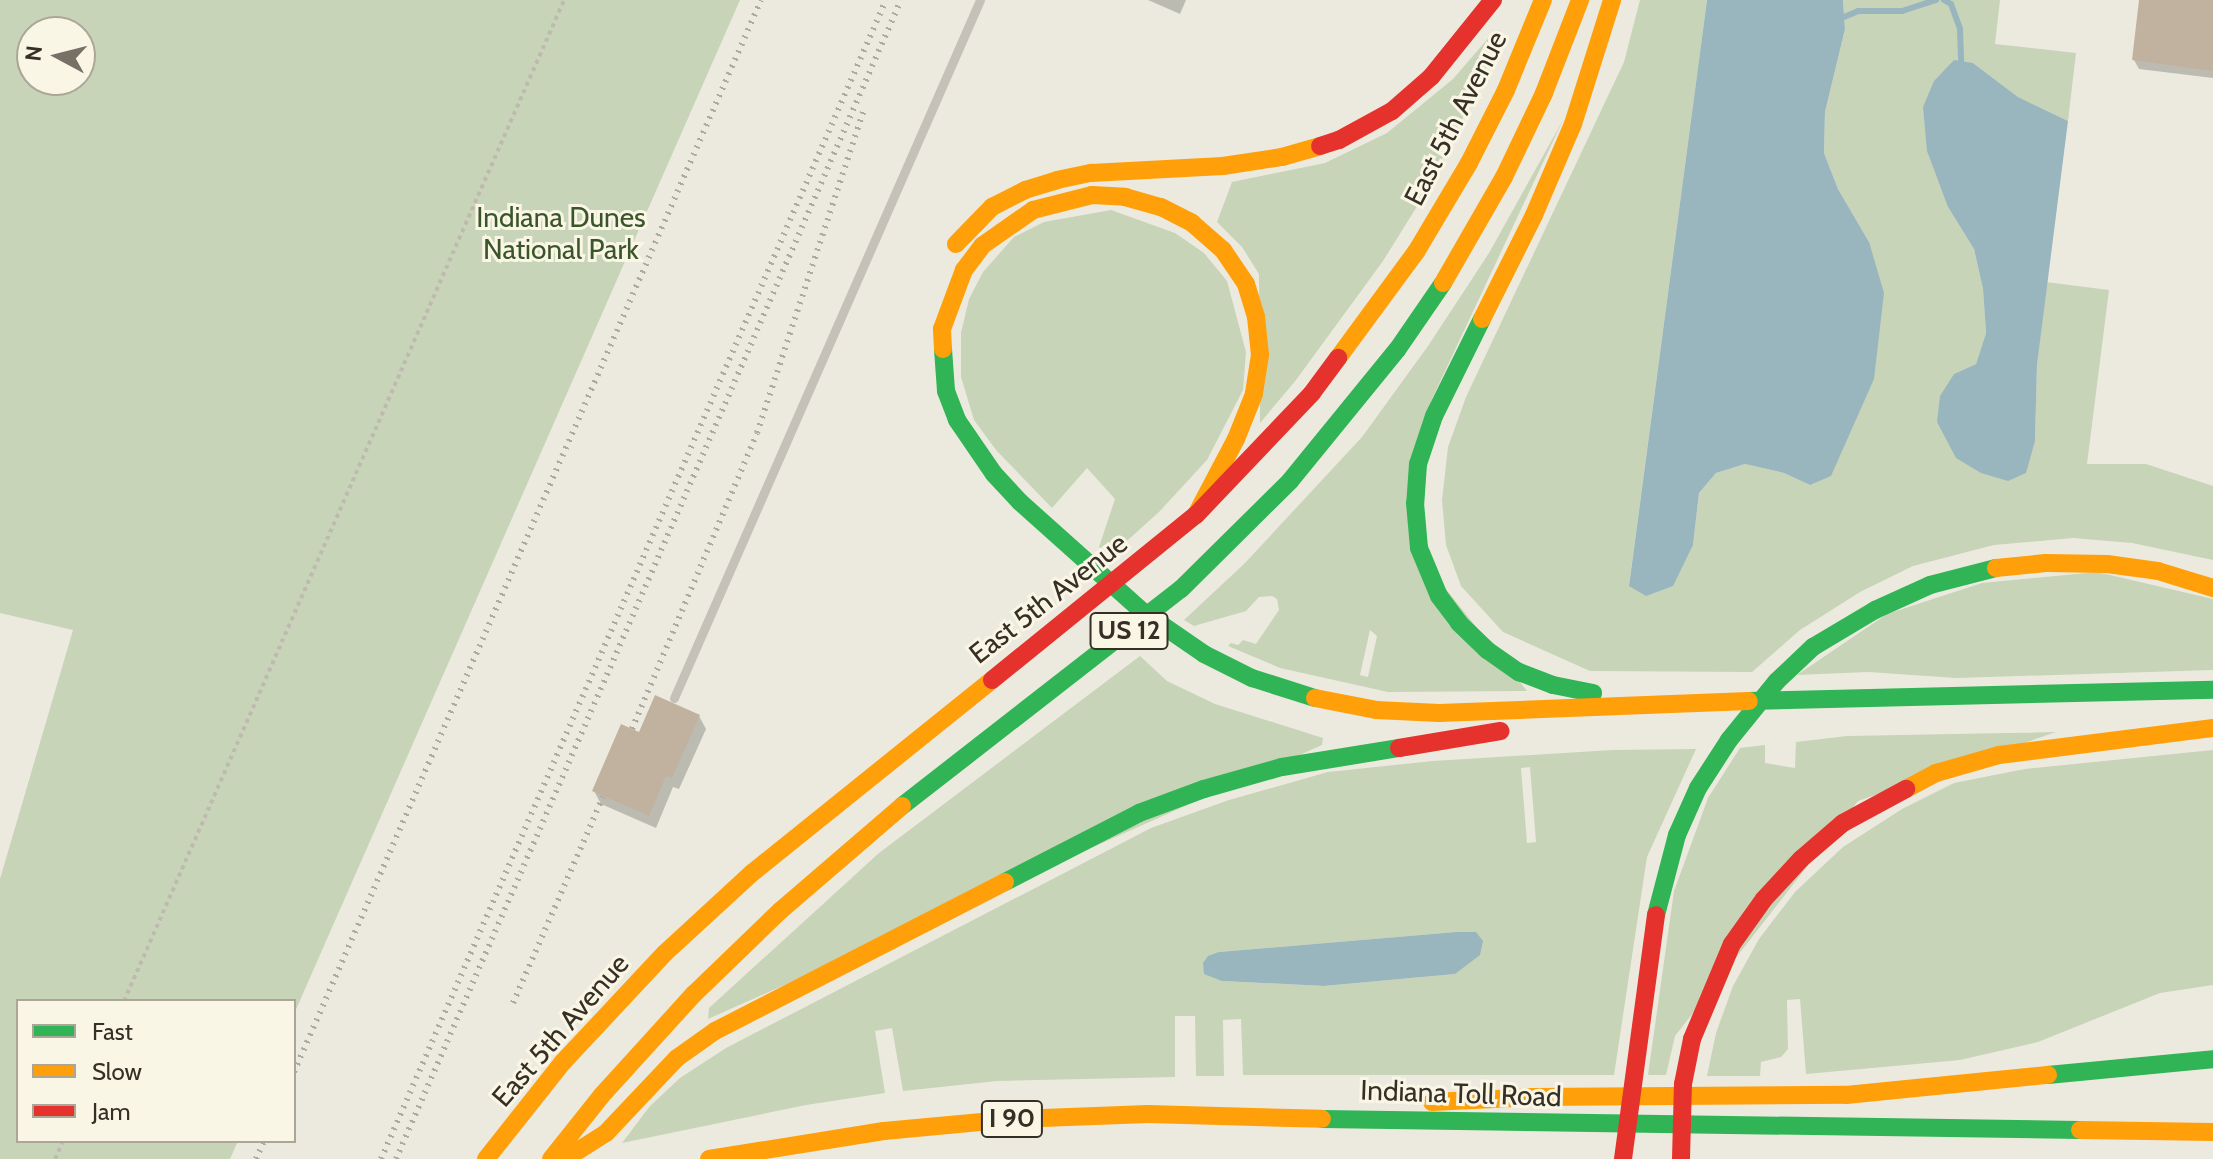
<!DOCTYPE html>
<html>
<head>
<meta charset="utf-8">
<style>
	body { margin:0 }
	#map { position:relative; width:2213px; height:1159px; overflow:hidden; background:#eceadf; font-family:Cabin,sans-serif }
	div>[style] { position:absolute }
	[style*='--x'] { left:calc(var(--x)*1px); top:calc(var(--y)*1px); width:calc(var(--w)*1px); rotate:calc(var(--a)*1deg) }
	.green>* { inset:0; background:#c7d4b8 }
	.water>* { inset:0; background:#99b6bf }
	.shadow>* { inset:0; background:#0003 }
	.stream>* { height:6px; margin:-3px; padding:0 3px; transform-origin:3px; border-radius:3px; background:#99b6bf }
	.building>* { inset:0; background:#c1b29f }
	.path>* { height:4px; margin-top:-2px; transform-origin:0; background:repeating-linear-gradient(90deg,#bebab0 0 4px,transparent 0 8px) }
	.lane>* { height:9px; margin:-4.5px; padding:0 4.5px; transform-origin:4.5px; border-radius:4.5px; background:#c5c1b8 }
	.fast>* { height:18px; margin:-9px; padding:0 9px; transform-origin:9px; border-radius:9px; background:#30b455 }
	.slow>* { height:18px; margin:-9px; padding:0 9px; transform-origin:9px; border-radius:9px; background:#ff9f0a }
	.jam>* { height:18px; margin:-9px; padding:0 9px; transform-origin:9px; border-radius:9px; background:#e5322d }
	.rail>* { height:6px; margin-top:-3px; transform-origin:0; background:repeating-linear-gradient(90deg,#adaaa2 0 2px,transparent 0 8px) }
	span { translate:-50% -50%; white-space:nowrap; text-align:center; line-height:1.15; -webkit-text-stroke:6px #faf6e5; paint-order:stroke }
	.shield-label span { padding:2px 6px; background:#faf6e5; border:2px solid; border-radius:6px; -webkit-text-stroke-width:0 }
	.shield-label { font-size:26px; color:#362f26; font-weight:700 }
	.street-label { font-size:28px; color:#362f26 }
	.park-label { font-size:28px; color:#3a5529 }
	.legend { position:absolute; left:16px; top:999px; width:280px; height:144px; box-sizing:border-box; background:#faf6e5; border:2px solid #aca699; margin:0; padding:10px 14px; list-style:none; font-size:24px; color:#362f26 }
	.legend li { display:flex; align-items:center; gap:16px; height:40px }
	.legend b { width:40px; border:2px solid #aca699 }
	.north { position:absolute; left:16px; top:16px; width:80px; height:80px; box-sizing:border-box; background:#faf6e5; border:2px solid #aca699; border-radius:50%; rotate:277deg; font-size:22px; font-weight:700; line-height:32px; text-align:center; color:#362f26 }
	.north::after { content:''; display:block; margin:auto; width:28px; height:36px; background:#767067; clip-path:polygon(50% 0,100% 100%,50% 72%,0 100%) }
</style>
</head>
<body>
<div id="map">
	<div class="green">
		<div style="clip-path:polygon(evenodd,0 0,740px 0,294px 1014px,294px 1001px,18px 1001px,18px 1141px,238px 1141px,230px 1159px,0 1159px,0 879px,73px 630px,0 613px,0 0,32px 32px,80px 32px,80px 80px,32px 80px,32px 32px)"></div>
		<div style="clip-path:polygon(1640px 0,1707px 0,1629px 585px,1693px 545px,1699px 493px,1716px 473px,1745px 464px,1784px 473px,1810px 485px,1869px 242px,1838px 189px,1824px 153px,1825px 112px,1845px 29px,1843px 0,2000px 0,1995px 44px,2076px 53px,2068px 121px,2018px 97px,1973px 63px,1948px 207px,1974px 249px,1983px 289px,1986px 333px,1976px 364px,1954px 374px,2035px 441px,2037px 365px,2046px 282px,2109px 290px,2087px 464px,2146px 464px,2213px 486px,2213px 560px,2132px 543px,2073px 538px,1994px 545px,1913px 566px,1860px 592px,1800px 630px,1752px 672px,1590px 671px,1503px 632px,1461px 586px,1446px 545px,1442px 500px,1448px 447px,1466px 397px,1624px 62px)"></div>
		<div style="clip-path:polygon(1500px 30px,1499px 41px,1456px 132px,1416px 208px,1383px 261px,1296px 380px,1260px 423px,1259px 274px,1242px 247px,1217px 222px,1232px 182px,1325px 163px,1387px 133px,1453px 79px,1491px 35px)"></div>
		<div style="clip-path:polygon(evenodd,1563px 120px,1431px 401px,1411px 545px,1527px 691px,1388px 692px,1280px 668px,1228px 646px,1231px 643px,1238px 645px,1243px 640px,1256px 644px,1279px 610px,1277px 599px,1272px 596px,1259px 597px,1246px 611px,1194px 626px,1184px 620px,1245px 563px,1362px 437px,1428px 346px,1489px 253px,1563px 120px,1370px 630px,1377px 636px,1368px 677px,1360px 675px,1370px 630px)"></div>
		<div style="clip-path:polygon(1111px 210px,1175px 233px,1204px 253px,1227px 281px,1246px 352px,1243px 390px,1207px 460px,1159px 512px,1109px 557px,1099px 547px,1115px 499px,1087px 468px,1052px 508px,996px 450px,974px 420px,961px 377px,961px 333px,969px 299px,983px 272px,1014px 237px,1044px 222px)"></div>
		<div style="clip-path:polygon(2097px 572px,2213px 599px,2213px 670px,1956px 678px,1868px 672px,1797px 675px,1887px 614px,1982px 583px)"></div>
		<div style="clip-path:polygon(1140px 656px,1167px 681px,1215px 704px,1323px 738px,1322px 745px,708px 1019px,709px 1008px,879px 853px)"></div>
		<div style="clip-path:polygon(2056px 732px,1858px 801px,1675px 1036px,1666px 1075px,1648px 1075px,1674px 891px,1708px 798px,1740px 748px,1765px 745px,1765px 763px,1795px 768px,1796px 742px,1847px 736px)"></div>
		<div style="clip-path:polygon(evenodd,1696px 749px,1647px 857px,1614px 1075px,1243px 1075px,1241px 1019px,1223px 1020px,1224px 1076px,1196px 1076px,1195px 1016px,1175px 1016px,1175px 1077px,997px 1081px,903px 1091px,892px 1028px,875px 1031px,885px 1093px,806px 1105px,622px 1143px,650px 1106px,680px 1078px,726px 1048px,1151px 828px,1229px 800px,1328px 772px,1433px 761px,1612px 750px,1696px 749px,1530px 767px,1536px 842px,1527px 843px,1521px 768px,1530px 767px,1696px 749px,1456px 932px,1476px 932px,1455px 974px,1324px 986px,1222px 981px,1219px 952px,1456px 932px)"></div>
		<div style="clip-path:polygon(2213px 750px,2213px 985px,2160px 993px,2038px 1042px,1960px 1060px,1806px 1074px,1800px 999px,1787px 1000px,1788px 1049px,1781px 1057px,1761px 1062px,1760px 1076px,1707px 1076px,1716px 1033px,1733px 986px,1759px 939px,1795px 892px,1843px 847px,1902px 809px,1954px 783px,2025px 769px)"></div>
	</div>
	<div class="water">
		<div style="clip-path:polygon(1707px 0,1843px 0,1845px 29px,1825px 112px,1824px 153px,1838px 189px,1869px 242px,1884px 293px,1874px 379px,1831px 476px,1810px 485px,1784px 473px,1745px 464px,1716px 473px,1699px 493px,1693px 545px,1673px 586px,1646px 596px,1629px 586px)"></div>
		<div style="clip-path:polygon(1954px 60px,1973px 63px,2018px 97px,2068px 121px,2037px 365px,2035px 441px,2026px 473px,2008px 481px,1981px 473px,1956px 458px,1937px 422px,1940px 396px,1954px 374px,1976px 364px,1986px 333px,1983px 289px,1974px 249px,1948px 207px,1927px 151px,1923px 107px,1934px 81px)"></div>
		<div style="clip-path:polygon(1456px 932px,1476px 932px,1483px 941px,1480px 955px,1455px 974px,1324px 986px,1222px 981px,1204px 974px,1203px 963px,1208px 956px,1219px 952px)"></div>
	</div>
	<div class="shadow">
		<div style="clip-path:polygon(1148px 0,1186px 0,1180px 14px)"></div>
		<div style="clip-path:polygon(2141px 0,2213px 0,2213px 78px,2139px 69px,2134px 60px)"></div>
		<div style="clip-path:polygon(699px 716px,706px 729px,679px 789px,673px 787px,656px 828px,601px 804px,594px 791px,640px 734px)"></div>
	</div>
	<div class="stream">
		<div style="--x:1944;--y:0;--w:8;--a:30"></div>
		<div style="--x:1951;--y:4;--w:27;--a:70"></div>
		<div style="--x:1960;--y:29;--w:32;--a:88"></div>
		<div style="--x:1844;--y:17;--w:15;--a:-23"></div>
		<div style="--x:1858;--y:11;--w:44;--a:0"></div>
		<div style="--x:1902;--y:11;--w:36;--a:-18"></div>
	</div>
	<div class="building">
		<div style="clip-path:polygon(2139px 0,2213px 0,2213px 71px,2132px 60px)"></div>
		<div style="clip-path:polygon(655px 695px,700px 715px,672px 778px,666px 776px,649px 816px,592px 791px,621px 724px,639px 732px)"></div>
	</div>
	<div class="path">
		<div style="--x:124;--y:1001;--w:1093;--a:-66.27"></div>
		<div style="--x:55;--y:1159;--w:20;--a:-66"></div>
	</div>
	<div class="lane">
		<div style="--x:674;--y:698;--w:762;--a:-66.33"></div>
	</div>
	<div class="fast">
		<div style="--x:1482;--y:319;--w:108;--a:116.3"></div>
		<div style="--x:1434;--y:416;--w:51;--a:108.4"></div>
		<div style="--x:1418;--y:464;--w:39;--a:94"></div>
		<div style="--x:1415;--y:503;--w:45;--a:84.9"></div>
		<div style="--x:1419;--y:548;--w:52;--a:67.4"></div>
		<div style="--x:1439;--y:596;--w:34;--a:53"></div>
		<div style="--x:1459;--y:623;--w:39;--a:44"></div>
		<div style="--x:1487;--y:650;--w:39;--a:35"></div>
		<div style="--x:1519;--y:672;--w:36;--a:21"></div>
		<div style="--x:1553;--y:685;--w:41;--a:11.3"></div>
		<div style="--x:943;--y:349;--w:42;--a:85.9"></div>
		<div style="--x:946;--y:391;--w:31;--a:69"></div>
		<div style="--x:957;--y:420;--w:65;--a:55.6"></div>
		<div style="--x:994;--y:474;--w:38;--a:47"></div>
		<div style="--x:1020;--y:502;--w:165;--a:41.8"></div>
		<div style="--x:1143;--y:612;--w:74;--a:34.5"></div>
		<div style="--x:1204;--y:654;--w:54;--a:26.6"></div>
		<div style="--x:1252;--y:678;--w:66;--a:17.6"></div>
		<div style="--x:1749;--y:701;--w:464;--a:-1.4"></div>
		<div style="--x:902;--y:806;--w:353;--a:-37.9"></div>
		<div style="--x:1181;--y:589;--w:153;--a:-44.7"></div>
		<div style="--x:1290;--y:481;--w:169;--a:-50.8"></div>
		<div style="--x:1397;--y:350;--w:81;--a:-55.5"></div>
		<div style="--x:1005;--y:882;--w:151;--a:-27.2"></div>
		<div style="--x:1139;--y:813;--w:69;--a:-20.3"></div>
		<div style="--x:1204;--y:789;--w:81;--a:-15.8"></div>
		<div style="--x:1282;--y:767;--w:119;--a:-9.2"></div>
		<div style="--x:1656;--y:915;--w:83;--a:-75.3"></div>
		<div style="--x:1677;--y:835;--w:51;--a:-65.9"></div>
		<div style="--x:1698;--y:788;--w:57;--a:-57.1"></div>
		<div style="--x:1729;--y:740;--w:76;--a:-50.9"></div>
		<div style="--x:1777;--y:681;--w:50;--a:-43.4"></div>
		<div style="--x:1813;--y:647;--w:72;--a:-30.8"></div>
		<div style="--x:1875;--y:610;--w:60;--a:-24.4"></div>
		<div style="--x:1930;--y:585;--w:68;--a:-14.4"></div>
		<div style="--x:2048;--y:1075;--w:166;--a:-5.5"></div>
		<div style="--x:1322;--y:1119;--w:758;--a:0.83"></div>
	</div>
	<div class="slow">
		<div style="--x:956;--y:244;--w:52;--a:-45.8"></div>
		<div style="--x:992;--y:207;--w:37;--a:-27"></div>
		<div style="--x:1025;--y:190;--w:34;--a:-17"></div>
		<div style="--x:1057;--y:180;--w:35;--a:-12"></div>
		<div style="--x:1091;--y:173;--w:132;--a:-3"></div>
		<div style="--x:1223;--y:166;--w:60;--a:-8.7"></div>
		<div style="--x:1282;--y:157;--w:40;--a:-16"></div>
		<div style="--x:1443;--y:283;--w:122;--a:-60.1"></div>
		<div style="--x:1504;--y:177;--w:93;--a:-64.5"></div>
		<div style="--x:1544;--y:93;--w:100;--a:-68.8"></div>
		<div style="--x:1482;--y:319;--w:116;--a:-63.4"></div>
		<div style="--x:1534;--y:215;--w:99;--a:-66.8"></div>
		<div style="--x:1573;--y:124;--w:130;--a:-72.5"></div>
		<div style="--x:943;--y:349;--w:20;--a:-93"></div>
		<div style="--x:942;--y:329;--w:63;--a:-69.6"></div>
		<div style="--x:964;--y:270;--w:31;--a:-53"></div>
		<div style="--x:983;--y:245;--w:61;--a:-35"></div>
		<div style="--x:1033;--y:210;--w:61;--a:-14.3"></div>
		<div style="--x:1092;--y:195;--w:33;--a:3"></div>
		<div style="--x:1125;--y:197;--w:37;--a:16"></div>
		<div style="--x:1161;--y:207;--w:35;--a:27"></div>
		<div style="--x:1192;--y:223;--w:41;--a:41.1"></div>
		<div style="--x:1223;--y:250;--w:41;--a:55.9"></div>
		<div style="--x:1246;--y:284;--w:34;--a:73"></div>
		<div style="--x:1256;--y:317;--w:38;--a:84"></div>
		<div style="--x:1260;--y:355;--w:39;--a:99"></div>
		<div style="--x:1254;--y:394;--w:48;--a:111.8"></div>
		<div style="--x:1236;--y:439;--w:86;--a:117.8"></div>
		<div style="--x:1338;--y:358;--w:132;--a:-53.7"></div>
		<div style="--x:1416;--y:252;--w:104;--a:-59.2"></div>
		<div style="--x:1469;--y:163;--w:82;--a:-63.1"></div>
		<div style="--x:1506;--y:90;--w:97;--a:-67.7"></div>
		<div style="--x:1996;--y:568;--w:50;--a:-5.7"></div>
		<div style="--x:2046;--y:563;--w:61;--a:0.9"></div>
		<div style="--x:2107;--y:564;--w:51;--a:7.8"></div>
		<div style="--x:2158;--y:571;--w:58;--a:17.2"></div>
		<div style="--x:1315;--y:698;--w:62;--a:11.1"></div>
		<div style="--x:1376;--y:710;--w:63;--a:2.7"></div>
		<div style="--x:1439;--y:713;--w:310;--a:-2.2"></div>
		<div style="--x:1906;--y:789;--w:34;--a:-28"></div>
		<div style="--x:1936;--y:773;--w:66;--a:-15.9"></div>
		<div style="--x:1999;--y:755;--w:216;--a:-7.2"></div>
		<div style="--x:1432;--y:1102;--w:101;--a:-2.8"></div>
		<div style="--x:1533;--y:1097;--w:313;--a:-0.4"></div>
		<div style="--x:1846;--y:1095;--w:203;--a:-5.7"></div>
		<div style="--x:2080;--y:1130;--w:133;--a:0.9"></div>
		<div style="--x:486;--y:1159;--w:124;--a:-51.6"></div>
		<div style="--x:563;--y:1062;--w:149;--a:-46.9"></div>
		<div style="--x:665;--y:953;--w:118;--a:-42.6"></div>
		<div style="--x:752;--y:873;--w:308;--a:-38.8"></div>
		<div style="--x:551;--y:1159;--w:82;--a:-51.4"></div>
		<div style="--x:602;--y:1095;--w:137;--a:-47.7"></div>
		<div style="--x:694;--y:994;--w:120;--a:-44"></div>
		<div style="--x:780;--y:911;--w:161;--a:-40.7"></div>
		<div style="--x:565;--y:1159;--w:49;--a:-32.4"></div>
		<div style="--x:606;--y:1133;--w:103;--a:-46.6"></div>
		<div style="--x:677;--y:1058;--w:47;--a:-35.4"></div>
		<div style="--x:715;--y:1031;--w:326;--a:-27.2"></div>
		<div style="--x:709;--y:1159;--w:177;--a:-9.1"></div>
		<div style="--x:884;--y:1131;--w:131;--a:-5.3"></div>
		<div style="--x:1014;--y:1119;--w:134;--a:-2.1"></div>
		<div style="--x:1148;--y:1114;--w:174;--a:1.6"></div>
	</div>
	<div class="jam">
		<div style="--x:1320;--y:146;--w:20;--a:-18"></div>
		<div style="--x:1339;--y:140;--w:60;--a:-28.7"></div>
		<div style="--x:1392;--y:111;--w:52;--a:-41.1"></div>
		<div style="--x:1431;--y:77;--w:99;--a:-51.2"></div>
		<div style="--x:992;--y:680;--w:262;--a:-39"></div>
		<div style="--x:1196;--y:515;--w:168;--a:-46.4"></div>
		<div style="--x:1312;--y:393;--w:44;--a:-53.4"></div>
		<div style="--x:1399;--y:748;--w:103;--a:-9.5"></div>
		<div style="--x:1623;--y:1159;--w:246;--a:-82.3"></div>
		<div style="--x:1681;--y:1159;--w:75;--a:-88.5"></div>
		<div style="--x:1683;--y:1084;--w:46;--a:-78.7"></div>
		<div style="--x:1692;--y:1039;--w:103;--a:-67.2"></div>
		<div style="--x:1732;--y:944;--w:55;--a:-54.6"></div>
		<div style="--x:1764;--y:899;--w:54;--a:-47.2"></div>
		<div style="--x:1801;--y:859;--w:55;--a:-40.6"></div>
		<div style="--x:1843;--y:823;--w:72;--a:-28.4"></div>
	</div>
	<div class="rail">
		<div style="--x:632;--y:729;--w:321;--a:-67.1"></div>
		<div style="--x:757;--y:433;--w:341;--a:-71.7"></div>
		<div style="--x:513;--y:1003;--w:225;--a:-66.4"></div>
		<div style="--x:294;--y:1072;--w:1169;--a:-66.46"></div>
		<div style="--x:256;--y:1159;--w:20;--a:-66"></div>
		<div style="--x:381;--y:1159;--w:1264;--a:-66.46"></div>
		<div style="--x:396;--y:1159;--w:1264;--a:-66.46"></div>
	</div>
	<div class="shield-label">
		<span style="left:1129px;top:631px">US 12</span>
		<span style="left:1012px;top:1119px">I 90</span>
	</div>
	<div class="street-label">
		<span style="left:1455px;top:118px;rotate:-63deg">East 5th Avenue</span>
		<span style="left:1048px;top:598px;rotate:-38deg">East 5th Avenue</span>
		<span style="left:560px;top:1030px;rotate:-49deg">East 5th Avenue</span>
		<span style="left:1461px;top:1093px;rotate:2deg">Indiana Toll Road</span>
	</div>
	<div class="park-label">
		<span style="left:561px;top:233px">Indiana Dunes<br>National Park</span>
	</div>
	<ul class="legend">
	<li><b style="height:10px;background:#30b455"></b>Fast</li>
	<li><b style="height:10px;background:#ff9f0a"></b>Slow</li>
	<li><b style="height:10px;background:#e5322d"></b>Jam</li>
	</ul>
	<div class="north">N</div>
</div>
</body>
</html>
